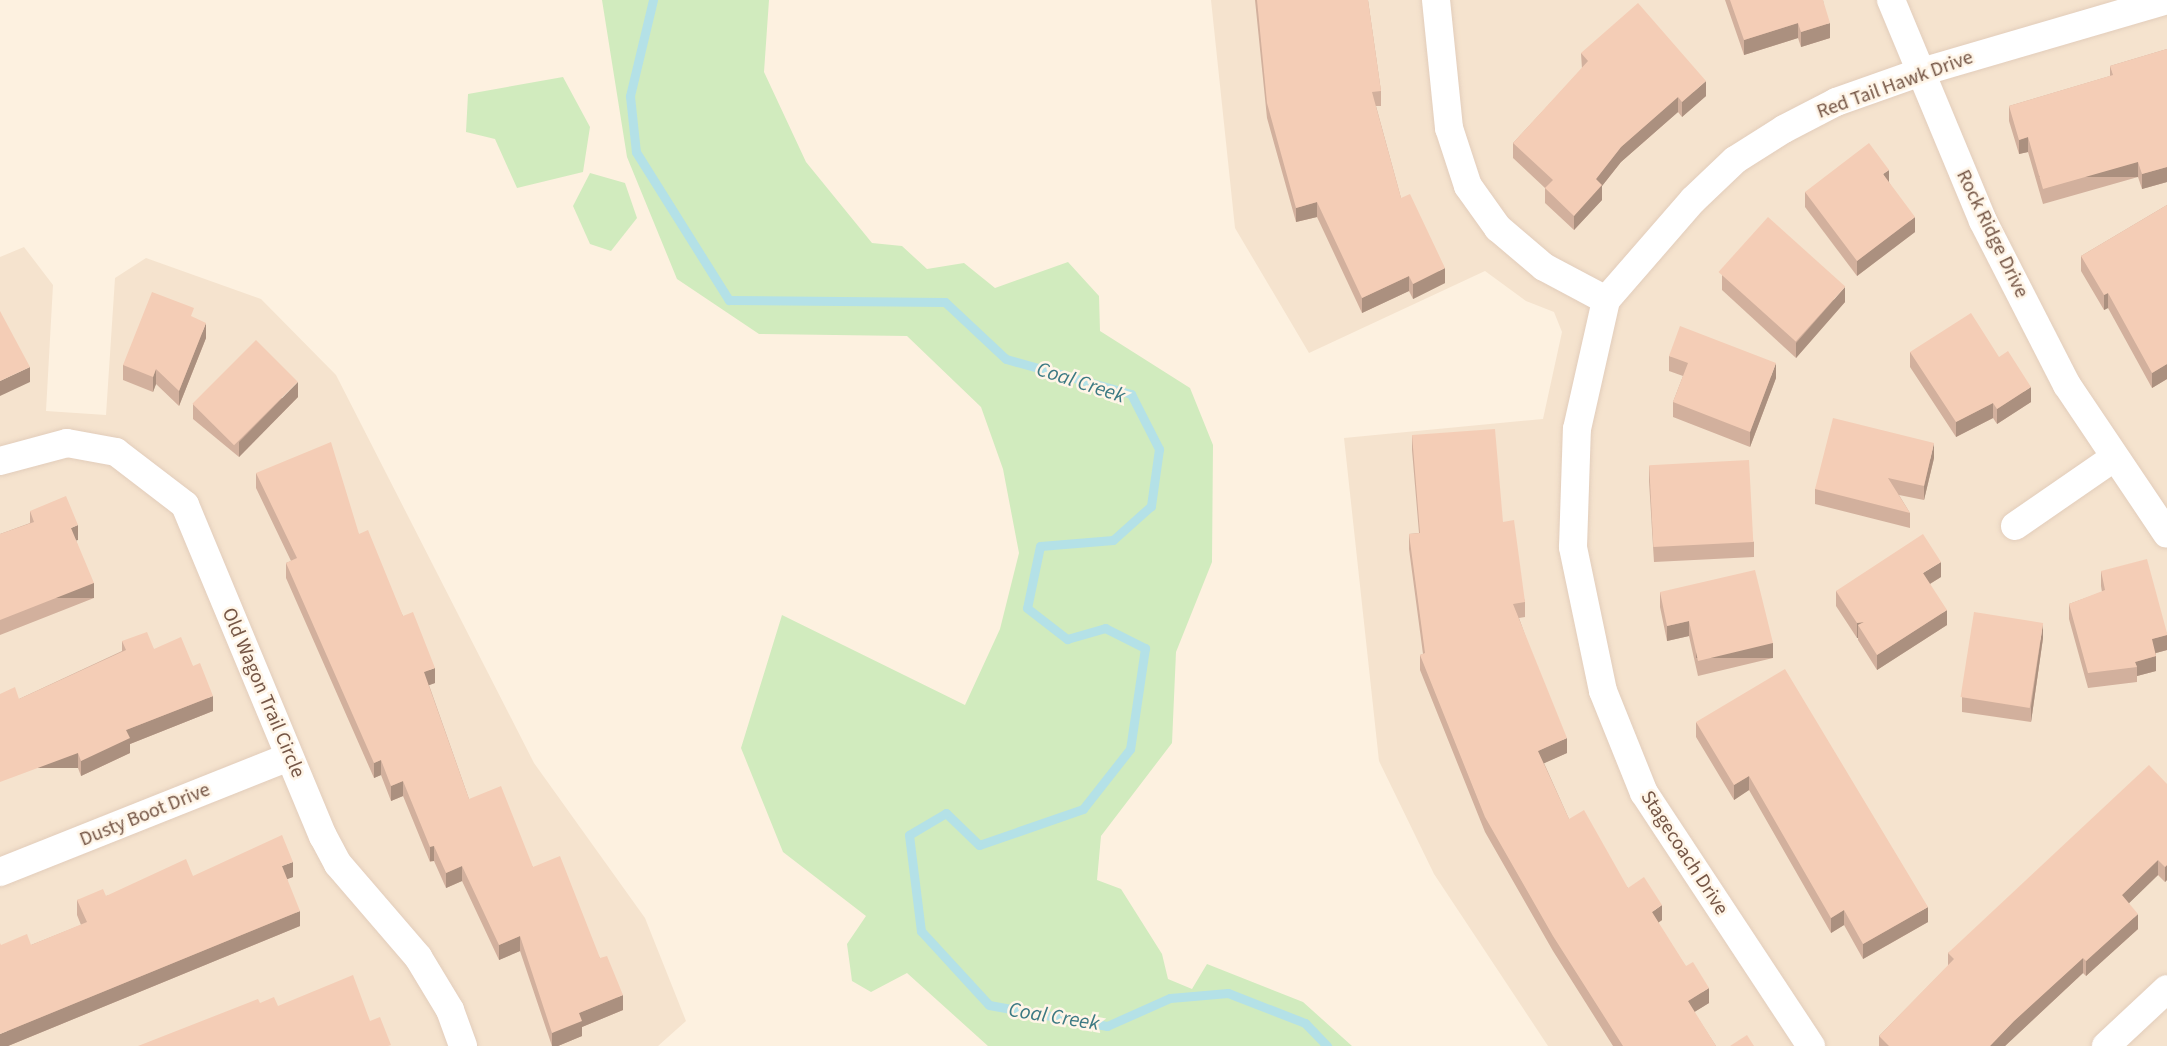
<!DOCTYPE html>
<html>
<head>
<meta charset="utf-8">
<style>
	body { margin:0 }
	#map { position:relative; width:2167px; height:1046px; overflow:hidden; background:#fdf1e0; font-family:"Source Sans 3",sans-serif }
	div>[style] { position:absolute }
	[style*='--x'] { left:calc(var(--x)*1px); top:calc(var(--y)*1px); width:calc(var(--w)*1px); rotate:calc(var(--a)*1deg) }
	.residential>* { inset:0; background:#f5e3ce }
	.green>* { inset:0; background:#d1ebbe }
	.stream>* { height:9px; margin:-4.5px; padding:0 4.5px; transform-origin:4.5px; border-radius:4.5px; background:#b4e1e7 }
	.roads { filter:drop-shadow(0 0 2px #e2cdbb) drop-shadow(0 0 2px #e2cdbb) }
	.minor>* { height:28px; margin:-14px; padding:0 14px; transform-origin:14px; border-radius:14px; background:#fff }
	.wall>* { inset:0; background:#d2b09d }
	.shaded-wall>* { inset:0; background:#ab907f; transform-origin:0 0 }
	.building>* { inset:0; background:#f4cdb6; transform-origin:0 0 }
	span { translate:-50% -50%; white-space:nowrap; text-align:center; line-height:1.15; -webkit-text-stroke:5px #fff5e7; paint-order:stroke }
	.street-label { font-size:20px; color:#755646 }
	.water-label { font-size:21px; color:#3c7983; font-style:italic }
</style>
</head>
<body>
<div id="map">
	<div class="residential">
		<div style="clip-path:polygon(1211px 0,2167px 0,2167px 1046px,1548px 1046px,1434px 874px,1379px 761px,1344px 438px,1543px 419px,1562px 332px,1554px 312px,1526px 301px,1485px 271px,1309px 353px,1235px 228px)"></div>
		<div style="clip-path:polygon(24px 247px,53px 285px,46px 411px,106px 415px,115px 278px,146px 258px,261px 299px,336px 375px,534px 763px,645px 918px,686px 1021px,658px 1046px,0 1046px,0 257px)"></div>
	</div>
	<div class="green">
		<div style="clip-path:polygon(602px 0,769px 0,764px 72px,806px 162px,872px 243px,902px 246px,927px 269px,964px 263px,995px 288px,1068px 262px,1099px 296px,1100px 331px,1190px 388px,1213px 445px,1212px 562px,1176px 652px,1172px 743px,1101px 836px,1097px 880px,1121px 889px,1162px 954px,1168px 979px,1192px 989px,1207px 964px,1303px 1002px,1352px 1046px,988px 1046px,907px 973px,871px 992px,852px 981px,847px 944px,866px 916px,783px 852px,741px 748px,782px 615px,965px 705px,1000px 629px,1019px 553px,1003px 469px,981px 407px,907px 336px,759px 334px,677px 279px,627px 157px)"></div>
		<div style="clip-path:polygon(563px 77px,590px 127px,583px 172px,517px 188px,495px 139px,466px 132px,468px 94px)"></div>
		<div style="clip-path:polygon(590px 173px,625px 183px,637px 218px,611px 251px,590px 244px,573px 206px)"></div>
	</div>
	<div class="stream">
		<div style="--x:653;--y:0;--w:99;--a:103.5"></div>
		<div style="--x:630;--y:96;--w:56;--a:83.9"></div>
		<div style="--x:636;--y:152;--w:175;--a:57.9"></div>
		<div style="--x:729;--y:300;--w:216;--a:0.5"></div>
		<div style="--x:945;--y:302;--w:83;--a:43.1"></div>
		<div style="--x:1006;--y:359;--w:130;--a:15.6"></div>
		<div style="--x:1131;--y:394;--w:62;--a:63"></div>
		<div style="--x:1159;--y:449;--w:58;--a:98"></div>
		<div style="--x:1151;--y:506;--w:51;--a:138.2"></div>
		<div style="--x:1113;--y:540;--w:73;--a:175.3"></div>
		<div style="--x:1040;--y:546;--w:63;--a:101.8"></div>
		<div style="--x:1027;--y:608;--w:51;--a:37.8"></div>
		<div style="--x:1067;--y:639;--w:40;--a:-16"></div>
		<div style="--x:1105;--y:628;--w:45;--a:26.6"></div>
		<div style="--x:1145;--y:648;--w:102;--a:98.4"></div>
		<div style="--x:1130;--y:749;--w:76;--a:128.1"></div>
		<div style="--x:1083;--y:809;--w:110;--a:160.9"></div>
		<div style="--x:979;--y:845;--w:46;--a:-135.9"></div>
		<div style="--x:946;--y:813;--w:43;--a:149.3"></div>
		<div style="--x:909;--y:835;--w:97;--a:82.9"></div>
		<div style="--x:921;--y:931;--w:100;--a:47.4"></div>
		<div style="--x:989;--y:1005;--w:120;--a:10.1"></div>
		<div style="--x:1107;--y:1026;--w:69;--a:-24"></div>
		<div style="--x:1170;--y:998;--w:58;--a:-4.9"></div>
		<div style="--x:1228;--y:993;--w:83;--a:21.3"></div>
		<div style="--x:1305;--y:1023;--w:32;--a:46"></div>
	</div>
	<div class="roads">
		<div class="minor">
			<div style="--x:1436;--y:0;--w:129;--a:84.2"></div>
			<div style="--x:1449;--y:128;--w:61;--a:71.9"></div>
			<div style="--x:1468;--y:186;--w:52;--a:54.5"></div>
			<div style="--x:1498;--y:228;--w:60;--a:40.3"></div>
			<div style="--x:1544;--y:267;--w:70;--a:28"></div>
			<div style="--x:1891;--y:0;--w:239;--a:67.4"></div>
			<div style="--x:1983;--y:221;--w:184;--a:62.9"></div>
			<div style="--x:2067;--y:385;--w:179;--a:56.1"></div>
			<div style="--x:0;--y:461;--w:69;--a:-15"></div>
			<div style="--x:67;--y:443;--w:50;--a:10.4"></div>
			<div style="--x:116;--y:452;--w:87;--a:37.5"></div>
			<div style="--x:185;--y:505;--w:359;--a:67.4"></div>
			<div style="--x:323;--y:836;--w:32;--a:62"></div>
			<div style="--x:338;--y:864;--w:123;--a:49.3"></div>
			<div style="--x:418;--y:957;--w:62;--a:58.9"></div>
			<div style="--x:450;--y:1010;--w:38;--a:70"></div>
			<div style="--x:2015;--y:526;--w:121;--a:-34.6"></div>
			<div style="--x:0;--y:872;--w:311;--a:-21.7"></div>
			<div style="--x:1811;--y:1046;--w:303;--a:-123.4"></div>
			<div style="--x:1644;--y:793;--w:110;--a:-111.9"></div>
			<div style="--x:1603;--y:691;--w:147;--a:-101.8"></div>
			<div style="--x:1573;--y:547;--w:118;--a:-88.1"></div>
			<div style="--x:1577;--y:429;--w:132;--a:-77.3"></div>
			<div style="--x:1606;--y:300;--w:133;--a:-49"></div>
			<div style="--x:1693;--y:200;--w:58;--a:-43.6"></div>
			<div style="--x:1735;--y:160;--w:58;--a:-32.3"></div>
			<div style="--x:1784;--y:129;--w:59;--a:-27.4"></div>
			<div style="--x:1836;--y:102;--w:87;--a:-19.5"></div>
			<div style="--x:1918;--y:73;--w:259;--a:-16.3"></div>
			<div style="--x:2106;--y:1046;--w:83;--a:-43.1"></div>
		</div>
	</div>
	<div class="wall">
		<div style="clip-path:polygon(1255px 0,1368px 0,1381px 91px,1381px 106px,1376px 106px,1401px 198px,1445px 283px,1413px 299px,1409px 291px,1362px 313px,1317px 217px,1296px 222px,1267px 118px)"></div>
		<div style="clip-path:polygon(1725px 0,1823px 0,1830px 38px,1801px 47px,1798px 38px,1744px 55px)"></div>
		<div style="clip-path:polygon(2167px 49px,2167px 182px,2142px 189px,2138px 177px,2043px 204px,2028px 152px,2019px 154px,2009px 121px,2009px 106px,2110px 76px,2110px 66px)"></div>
		<div style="clip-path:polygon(1581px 53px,1706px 96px,1682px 117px,1678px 112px,1621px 162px,1602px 186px,1602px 200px,1574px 230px,1545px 203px,1545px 188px,1513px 158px,1513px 143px,1582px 69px)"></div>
		<div style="clip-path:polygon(1889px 182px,1915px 232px,1857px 276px,1805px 207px,1805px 192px)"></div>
		<div style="clip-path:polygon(2167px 205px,2167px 379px,2152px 388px,2108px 308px,2104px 310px,2081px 271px,2081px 256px)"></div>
		<div style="clip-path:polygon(1722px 275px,1845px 302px,1796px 358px,1722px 290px)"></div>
		<div style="clip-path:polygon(194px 318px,206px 338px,179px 406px,156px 384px,153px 392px,123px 380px,123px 365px)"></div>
		<div style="clip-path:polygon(1910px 352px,1999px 357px,2031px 402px,1997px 424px,1993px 418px,1956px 437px,1910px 367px)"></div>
		<div style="clip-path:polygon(1669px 356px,1776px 378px,1750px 447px,1673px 417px,1673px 402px,1683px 376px,1669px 371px)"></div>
		<div style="clip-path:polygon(298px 397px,239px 457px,193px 419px,193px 404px)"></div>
		<div style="clip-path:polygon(1412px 435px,1503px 522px,1525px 602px,1525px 617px,1519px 618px,1567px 753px,1544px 763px,1569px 819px,1628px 888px,1662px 920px,1658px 923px,1709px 1003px,1694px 1012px,1716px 1046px,1613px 1046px,1553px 951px,1485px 832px,1420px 670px,1420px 655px,1423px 654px,1409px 549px,1409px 534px,1419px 533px,1412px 450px)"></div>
		<div style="clip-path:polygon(1934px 458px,1924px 500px,1899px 495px,1910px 513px,1910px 528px,1815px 504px,1815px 489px)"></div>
		<div style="clip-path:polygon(1649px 466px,1754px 542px,1754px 557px,1654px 562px,1649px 481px)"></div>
		<div style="clip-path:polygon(256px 473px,359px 534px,403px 616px,435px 683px,429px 685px,469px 799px,533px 867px,600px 958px,623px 1010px,582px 1027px,582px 1036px,558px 1046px,552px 1046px,520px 951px,499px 960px,462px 881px,446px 888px,434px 861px,430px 862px,403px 796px,391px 801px,381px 775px,374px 778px,286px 578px,286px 563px,291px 561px,256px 488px)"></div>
		<div style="clip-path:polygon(30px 511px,78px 540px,76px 540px,94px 598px,0 635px,0 534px,30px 523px)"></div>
		<div style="clip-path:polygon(2101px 571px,2167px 633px,2167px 650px,2156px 653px,2156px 671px,2137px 676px,2137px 682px,2088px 688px,2069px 619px,2069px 604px,2102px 592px,2101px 586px)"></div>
		<div style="clip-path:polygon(1941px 577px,1930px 584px,1947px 625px,1877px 670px,1858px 640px,1858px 638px,1857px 638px,1836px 606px,1836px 591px)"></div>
		<div style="clip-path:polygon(1660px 592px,1773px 658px,1698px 676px,1689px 636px,1667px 641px,1660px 607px)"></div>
		<div style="clip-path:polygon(2043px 638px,2031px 722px,1962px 712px,1962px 697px)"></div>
		<div style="clip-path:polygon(122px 641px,154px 649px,193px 666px,213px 711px,130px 744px,130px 753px,81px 776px,78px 768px,19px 699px,122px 651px)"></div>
		<div style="clip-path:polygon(1696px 722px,1928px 922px,1863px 959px,1844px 925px,1831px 933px,1749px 790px,1734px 800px,1696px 737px)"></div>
		<div style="clip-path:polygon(2167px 784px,2167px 880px,2165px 882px,2158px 875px,2129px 903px,2138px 929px,2086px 976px,2083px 973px,2005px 1046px,1879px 1046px,1879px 1036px,1948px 966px,1948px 953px)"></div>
		<div style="clip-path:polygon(193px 876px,293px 877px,287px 879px,300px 926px,8px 1046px,1px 945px,31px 945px,81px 925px,77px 915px,77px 900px,106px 896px)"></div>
	</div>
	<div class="shaded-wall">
		<div style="clip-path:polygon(1798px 23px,1798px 38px,1744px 55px,1744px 40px)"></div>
		<div style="clip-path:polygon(1830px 23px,1830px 38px,1801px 47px,1801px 32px)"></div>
		<div style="clip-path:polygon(1706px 81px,1706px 96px,1682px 117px,1682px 102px)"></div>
		<div style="clip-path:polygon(1678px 97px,1678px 112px,1621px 162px,1602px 186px,1602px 200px,1574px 230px,1574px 216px,1596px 179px,1621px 147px)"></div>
		<div style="clip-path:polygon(2028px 137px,2028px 152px,2019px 154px,2019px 140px)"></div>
		<div style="left:2138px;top:162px;width:15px;height:99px;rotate:90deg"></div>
		<div style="clip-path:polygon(2167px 167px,2167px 182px,2142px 189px,2142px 174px)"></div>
		<div style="clip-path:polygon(1889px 170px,1889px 185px,1883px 174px)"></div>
		<div style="clip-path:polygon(1317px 202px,1317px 217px,1296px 222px,1296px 208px)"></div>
		<div style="clip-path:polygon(1915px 217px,1915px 232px,1857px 276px,1857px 261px)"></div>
		<div style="clip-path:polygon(1445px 268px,1445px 283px,1413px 299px,1413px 284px)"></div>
		<div style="clip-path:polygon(1409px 276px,1409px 291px,1362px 313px,1362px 298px)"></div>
		<div style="clip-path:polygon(1845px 287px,1845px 302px,1796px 358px,1796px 343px)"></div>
		<div style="clip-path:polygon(2108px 293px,2108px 308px,2104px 310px,2104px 295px)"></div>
		<div style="clip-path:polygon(206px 323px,206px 338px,179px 406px,179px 391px)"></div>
		<div style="clip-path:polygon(1776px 363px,1776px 378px,1750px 447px,1750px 432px)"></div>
		<div style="clip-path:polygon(2167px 364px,2167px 379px,2152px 388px,2152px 373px)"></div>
		<div style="clip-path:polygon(30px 367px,30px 382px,0 396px,0 381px)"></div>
		<div style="clip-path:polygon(156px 369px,156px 384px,153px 392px,153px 377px)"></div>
		<div style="clip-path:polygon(298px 382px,298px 397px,239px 457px,239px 442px)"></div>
		<div style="clip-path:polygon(2031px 387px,2031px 402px,1997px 424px,1997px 409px)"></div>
		<div style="clip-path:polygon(1993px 403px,1993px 418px,1956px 437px,1956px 422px)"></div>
		<div style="clip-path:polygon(1934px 443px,1934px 458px,1924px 500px,1924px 486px)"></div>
		<div style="clip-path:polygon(78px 525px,78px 540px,71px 542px,71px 528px)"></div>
		<div style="clip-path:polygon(1941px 562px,1941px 577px,1923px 588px,1923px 573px)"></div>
		<div style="left:94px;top:583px;width:15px;height:101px;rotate:90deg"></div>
		<div style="clip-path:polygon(1947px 610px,1947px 625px,1877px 670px,1877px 655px)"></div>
		<div style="clip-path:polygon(1689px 621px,1689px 636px,1667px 641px,1667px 626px)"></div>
		<div style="clip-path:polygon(1864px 622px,1858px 625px,1858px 638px,1857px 638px,1857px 623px)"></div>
		<div style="clip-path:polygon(2043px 623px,2043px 638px,2031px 722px,2031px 707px)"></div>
		<div style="clip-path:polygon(2167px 635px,2167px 650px,2152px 654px,2152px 639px)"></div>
		<div style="left:1773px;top:643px;width:15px;height:77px;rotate:90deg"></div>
		<div style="clip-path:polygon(2156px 656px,2156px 671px,2137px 676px,2137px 667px,2135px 662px)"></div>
		<div style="clip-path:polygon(435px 668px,435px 683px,424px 687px,424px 672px)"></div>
		<div style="clip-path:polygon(213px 696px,213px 711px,130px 744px,130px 753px,81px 776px,81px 761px,126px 730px)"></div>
		<div style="clip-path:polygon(1567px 738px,1567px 753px,1538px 766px,1538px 751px)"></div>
		<div style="left:78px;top:753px;width:15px;height:83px;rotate:90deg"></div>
		<div style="clip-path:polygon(381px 760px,381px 775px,374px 778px,374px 763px)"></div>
		<div style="clip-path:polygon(1749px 776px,1749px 790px,1734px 800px,1734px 785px)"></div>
		<div style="clip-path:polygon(403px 781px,403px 796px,391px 801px,391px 786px)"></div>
		<div style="left:434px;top:846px;width:15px;height:4px;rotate:90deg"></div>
		<div style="clip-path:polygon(2158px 860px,2158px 875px,2122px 910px,2122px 895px)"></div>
		<div style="clip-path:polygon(293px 862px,293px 877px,282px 881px,282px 866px)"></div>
		<div style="clip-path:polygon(2167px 865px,2167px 880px,2165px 882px,2165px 867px)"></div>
		<div style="clip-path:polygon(462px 866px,462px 881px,446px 888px,446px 873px)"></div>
		<div style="clip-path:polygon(1662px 905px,1662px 920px,1652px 927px,1652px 912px)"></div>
		<div style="clip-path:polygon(1928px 907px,1928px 922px,1863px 959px,1863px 944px)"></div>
		<div style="clip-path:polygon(1844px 910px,1844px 925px,1831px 933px,1831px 918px)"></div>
		<div style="clip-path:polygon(300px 911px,300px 926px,8px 1046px,0 1046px,0 1034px)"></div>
		<div style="clip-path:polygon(2138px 914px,2138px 929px,2086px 976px,2086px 961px)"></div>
		<div style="clip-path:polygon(520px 936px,520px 951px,499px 960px,499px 945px)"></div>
		<div style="clip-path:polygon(2083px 958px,2083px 973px,2005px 1046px,1990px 1046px,2014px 1021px)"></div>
		<div style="clip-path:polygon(1709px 988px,1709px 1003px,1688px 1016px,1688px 1001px)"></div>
		<div style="clip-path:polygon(623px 995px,623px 1010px,582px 1027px,582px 1036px,558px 1046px,552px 1046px,552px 1033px,579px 1013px)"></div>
	</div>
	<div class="building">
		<div style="clip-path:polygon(1257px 0,1368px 0,1381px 91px,1372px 92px,1401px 198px,1410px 194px,1445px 268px,1413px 284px,1409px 276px,1362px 298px,1317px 202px,1296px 208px,1267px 103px)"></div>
		<div style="clip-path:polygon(1730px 0,1823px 0,1830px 23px,1801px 32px,1798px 23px,1744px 40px)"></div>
		<div style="clip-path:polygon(1638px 3px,1706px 81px,1682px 102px,1678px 97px,1621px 147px,1596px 179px,1602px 185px,1574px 216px,1545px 188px,1553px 180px,1513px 143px,1588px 61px,1581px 53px)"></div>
		<div style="clip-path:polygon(2167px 49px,2167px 167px,2142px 174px,2138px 162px,2043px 189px,2028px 137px,2019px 140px,2009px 106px,2113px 75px,2110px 66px)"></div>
		<div style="clip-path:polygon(1869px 143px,1889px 170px,1883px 174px,1915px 217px,1857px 261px,1805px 192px)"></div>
		<div style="clip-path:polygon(2167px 205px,2167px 364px,2152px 373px,2108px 293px,2104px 295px,2081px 256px)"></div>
		<div style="left:1768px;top:217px;width:104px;height:74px;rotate:42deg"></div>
		<div style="clip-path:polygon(152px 292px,194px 308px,191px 316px,206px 323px,179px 391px,156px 369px,153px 377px,123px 365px)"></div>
		<div style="clip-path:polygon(0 311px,30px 367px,0 381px)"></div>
		<div style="clip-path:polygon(1971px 313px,1999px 357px,2008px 351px,2031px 387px,1997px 409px,1993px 403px,1956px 422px,1910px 352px)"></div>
		<div style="clip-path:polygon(1680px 326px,1776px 363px,1750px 432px,1673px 402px,1688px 363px,1669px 356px)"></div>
		<div style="left:256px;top:340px;width:59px;height:90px;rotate:45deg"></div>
		<div style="clip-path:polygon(1833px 418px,1934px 443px,1924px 486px,1888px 478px,1910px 513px,1815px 489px)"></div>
		<div style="clip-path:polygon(1495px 429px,1503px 522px,1514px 520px,1525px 602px,1513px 604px,1567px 738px,1538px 751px,1569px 819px,1584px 810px,1628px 888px,1644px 877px,1662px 905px,1652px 912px,1686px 966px,1693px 962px,1709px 988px,1688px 1001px,1716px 1046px,1623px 1046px,1553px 936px,1485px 817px,1420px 655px,1425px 653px,1409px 534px,1420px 533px,1412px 435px)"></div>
		<div style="clip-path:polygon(331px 442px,359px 534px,368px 530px,403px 616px,413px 612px,435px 668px,424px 672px,469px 799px,501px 786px,533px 867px,560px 856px,600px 958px,607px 956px,623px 995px,579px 1013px,582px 1021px,552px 1033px,520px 936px,499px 945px,462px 866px,446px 873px,434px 846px,430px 847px,403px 781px,391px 786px,381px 760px,374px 763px,286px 563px,297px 558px,256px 473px)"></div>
		<div style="left:1749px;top:460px;width:82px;height:100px;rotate:87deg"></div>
		<div style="clip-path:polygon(66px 496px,78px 525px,71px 528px,94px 583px,0 620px,0 534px,34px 522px,30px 511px)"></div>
		<div style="clip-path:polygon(1923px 534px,1941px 562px,1923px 573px,1947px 610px,1877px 655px,1858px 625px,1864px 622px,1857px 623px,1836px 591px)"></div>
		<div style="clip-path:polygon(2147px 559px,2167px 633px,2167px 635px,2152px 639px,2156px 656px,2135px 662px,2137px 667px,2088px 673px,2069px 604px,2105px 590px,2101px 571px)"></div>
		<div style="clip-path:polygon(1755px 570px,1773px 643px,1698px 661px,1689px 621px,1667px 626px,1660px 592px)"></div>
		<div style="left:1974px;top:612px;width:70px;height:86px;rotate:9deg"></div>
		<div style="clip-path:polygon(147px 632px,154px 649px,181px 637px,193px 666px,200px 663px,213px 696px,126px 730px,130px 738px,81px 761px,78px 753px,0 782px,0 694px,15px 687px,19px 699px,126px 650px,122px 641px)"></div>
		<div style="clip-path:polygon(1785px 669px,1928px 907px,1863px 944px,1844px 910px,1831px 918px,1749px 776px,1734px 785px,1696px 722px)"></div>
		<div style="clip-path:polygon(2149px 765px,2167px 784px,2167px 865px,2165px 867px,2158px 860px,2122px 895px,2138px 914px,2086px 961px,2083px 958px,2014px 1021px,1990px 1046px,1889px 1046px,1879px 1036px,1954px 959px,1948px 953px)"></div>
		<div style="clip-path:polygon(282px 835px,293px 862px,282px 866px,300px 911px,0 1034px,0 943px,1px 945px,27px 934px,31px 945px,87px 922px,77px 900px,103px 889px,106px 896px,186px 859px,193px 876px)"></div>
		<div style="clip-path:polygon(353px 975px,370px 1021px,380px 1017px,391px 1045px,388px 1046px,138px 1046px,258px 999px,260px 1003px,274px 997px,278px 1006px)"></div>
		<div style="clip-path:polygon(1747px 1035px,1754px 1046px,1730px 1046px)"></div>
	</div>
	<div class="street-label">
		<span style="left:1895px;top:85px;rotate:-20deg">Red Tail Hawk Drive</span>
		<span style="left:1992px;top:234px;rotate:64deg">Rock Ridge Drive</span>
		<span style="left:263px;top:693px;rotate:67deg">Old Wagon Trail Circle</span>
		<span style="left:145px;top:815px;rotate:-22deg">Dusty Boot Drive</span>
		<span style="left:1684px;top:853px;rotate:57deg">Stagecoach Drive</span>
	</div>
	<div class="water-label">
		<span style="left:1081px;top:382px;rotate:18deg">Coal Creek</span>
		<span style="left:1054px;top:1016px;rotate:9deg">Coal Creek</span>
	</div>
</div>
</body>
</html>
